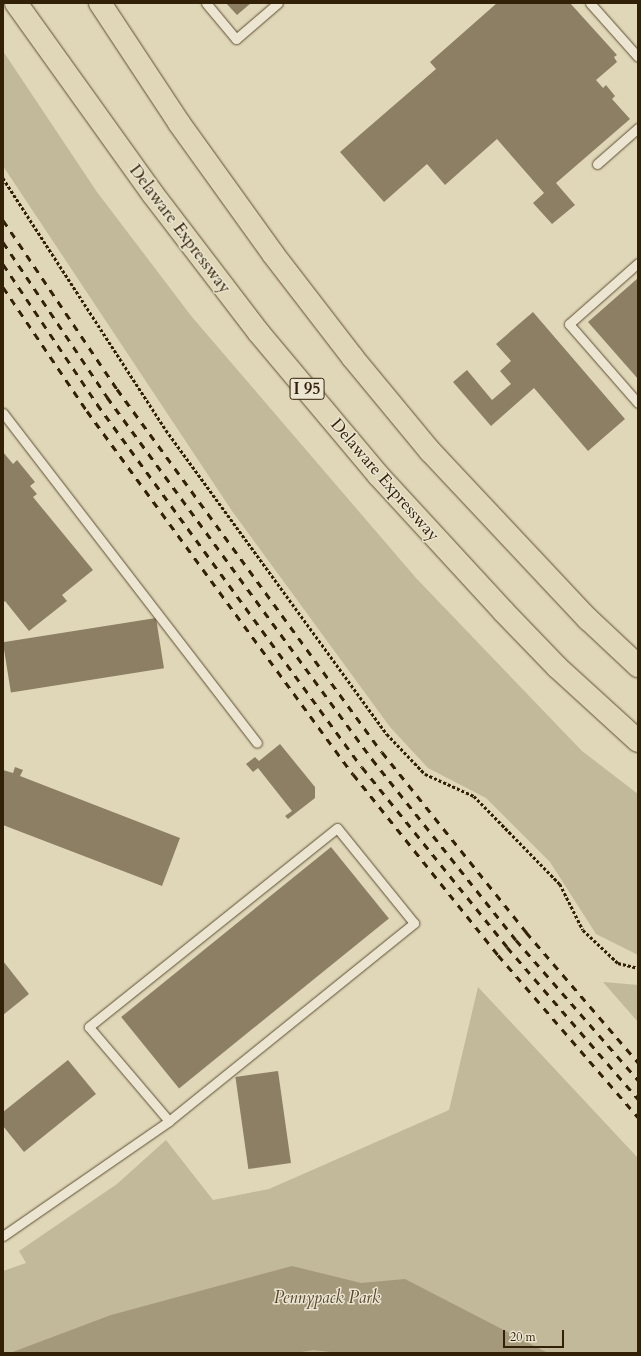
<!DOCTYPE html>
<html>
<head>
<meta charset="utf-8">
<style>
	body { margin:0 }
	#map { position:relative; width:641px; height:1356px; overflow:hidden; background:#e0d7b8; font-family:Cardo,serif }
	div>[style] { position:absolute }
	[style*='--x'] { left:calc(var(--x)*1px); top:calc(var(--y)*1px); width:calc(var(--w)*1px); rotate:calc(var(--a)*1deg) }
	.green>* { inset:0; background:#c2b89a }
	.water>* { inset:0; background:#a5997c }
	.building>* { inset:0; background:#8c7f63; transform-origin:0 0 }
	.path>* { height:2.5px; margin-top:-1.25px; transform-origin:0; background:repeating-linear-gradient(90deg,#322007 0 3px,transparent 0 5px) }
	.roads { filter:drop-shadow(0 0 1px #5e4e33) drop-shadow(0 0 1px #5e4e33) }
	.service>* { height:9px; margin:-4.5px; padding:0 4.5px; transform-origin:4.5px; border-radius:4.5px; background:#ebe5d1 }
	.motorway>* { height:22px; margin:-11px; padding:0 11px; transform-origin:11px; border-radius:11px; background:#e0d7b8 }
	.rail>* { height:3px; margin-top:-1.5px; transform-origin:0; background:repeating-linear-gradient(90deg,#322007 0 7px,transparent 0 14px) }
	span { translate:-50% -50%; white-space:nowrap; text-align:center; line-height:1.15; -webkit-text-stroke:3px #ebe5d1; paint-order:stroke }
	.shield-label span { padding:1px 3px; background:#ebe5d1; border:1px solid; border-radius:3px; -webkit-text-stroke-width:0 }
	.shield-label { font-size:16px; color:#322007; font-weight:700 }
	.street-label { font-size:17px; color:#322007 }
	.park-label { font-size:17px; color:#56462c; font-style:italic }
	.frame { position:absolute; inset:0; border:4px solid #322007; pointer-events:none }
	.scale { position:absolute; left:503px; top:1330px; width:61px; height:18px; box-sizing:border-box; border:2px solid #322007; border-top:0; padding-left:5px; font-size:12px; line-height:14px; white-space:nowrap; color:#322007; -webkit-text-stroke:3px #ebe5d1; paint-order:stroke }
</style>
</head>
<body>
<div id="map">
	<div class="green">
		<div style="clip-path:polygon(3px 51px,97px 192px,192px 317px,416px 578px,582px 751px,638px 794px,638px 955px,596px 934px,550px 862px,486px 798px,428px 768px,390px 727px,232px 511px,3px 166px)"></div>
		<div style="clip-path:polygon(603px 982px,638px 985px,638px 1022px)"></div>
		<div style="clip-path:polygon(478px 987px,638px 1158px,638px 1353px,3px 1353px,3px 1271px,26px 1263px,19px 1251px,117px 1184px,166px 1140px,213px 1200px,269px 1189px,449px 1110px)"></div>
	</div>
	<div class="water">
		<div style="clip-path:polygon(292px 1266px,361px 1283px,405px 1279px,548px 1353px,339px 1353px,313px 1350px,296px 1353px,10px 1353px,111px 1315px)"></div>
	</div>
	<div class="building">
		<div style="clip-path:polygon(226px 3px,251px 3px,237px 15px)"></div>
		<div style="clip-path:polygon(497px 3px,570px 3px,617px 55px,614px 57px,617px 62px,596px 80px,603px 88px,606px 85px,615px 96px,612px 99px,630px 119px,556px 183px,575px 205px,552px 224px,533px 203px,544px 193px,497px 139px,445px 185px,427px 164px,384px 202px,340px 152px,436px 69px,430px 62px)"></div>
		<div style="clip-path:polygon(638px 278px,638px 379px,588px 322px)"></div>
		<div style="clip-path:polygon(533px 312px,625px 419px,588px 451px,534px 388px,491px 426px,453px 382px,467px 370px,492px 400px,511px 384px,500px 371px,511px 361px,496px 344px)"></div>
		<div style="clip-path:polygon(3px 452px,13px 464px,17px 460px,35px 482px,30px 486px,37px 494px,33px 497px,93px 570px,62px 595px,67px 601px,29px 631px,5px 601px,3px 603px)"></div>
		<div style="left:156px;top:618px;width:51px;height:155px;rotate:81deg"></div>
		<div style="clip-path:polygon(280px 744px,315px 787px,315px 798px,288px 819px,285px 816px,292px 811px,258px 768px,253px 772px,246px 764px,255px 757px,259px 761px)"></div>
		<div style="clip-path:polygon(15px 767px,23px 770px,20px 776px,180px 838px,162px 886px,3px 825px,3px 770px,13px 773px)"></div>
		<div style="left:331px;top:847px;width:92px;height:270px;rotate:51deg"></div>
		<div style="clip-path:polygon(3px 961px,29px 994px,3px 1015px)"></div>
		<div style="clip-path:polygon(68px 1060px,96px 1094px,24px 1152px,3px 1126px,3px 1112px)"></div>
		<div style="left:278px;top:1071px;width:93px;height:43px;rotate:82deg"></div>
	</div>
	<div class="path">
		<div style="--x:3;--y:178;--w:300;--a:57.1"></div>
		<div style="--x:166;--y:430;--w:376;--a:54"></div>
		<div style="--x:387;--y:734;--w:55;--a:46.5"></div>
		<div style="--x:425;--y:774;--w:54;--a:24.2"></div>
		<div style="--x:474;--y:796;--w:123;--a:45.7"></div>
		<div style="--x:560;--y:884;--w:51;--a:63.4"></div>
		<div style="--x:583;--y:930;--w:48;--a:43.3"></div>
		<div style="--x:618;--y:963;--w:21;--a:14"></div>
	</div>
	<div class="roads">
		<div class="service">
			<div style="--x:206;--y:3;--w:47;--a:50.2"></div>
			<div style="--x:236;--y:39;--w:55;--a:-40.6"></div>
			<div style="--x:590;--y:3;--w:72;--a:48.4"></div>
			<div style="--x:597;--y:164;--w:55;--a:-41.3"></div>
			<div style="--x:638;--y:263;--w:92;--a:138.5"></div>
			<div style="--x:569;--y:324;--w:105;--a:48.9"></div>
			<div style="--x:3;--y:413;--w:416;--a:52.4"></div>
			<div style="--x:3;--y:1236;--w:202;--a:-34.7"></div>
			<div style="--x:169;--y:1121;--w:315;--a:-38.9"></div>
			<div style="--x:414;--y:923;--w:122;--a:-129"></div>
			<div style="--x:337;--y:828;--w:318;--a:141.3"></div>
			<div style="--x:89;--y:1027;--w:123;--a:49.6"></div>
		</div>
		<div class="motorway">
			<div style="--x:16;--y:3;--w:234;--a:54.4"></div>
			<div style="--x:152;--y:193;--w:176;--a:52.6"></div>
			<div style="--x:259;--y:333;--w:187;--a:50"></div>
			<div style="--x:379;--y:476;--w:183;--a:47.4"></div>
			<div style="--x:503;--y:611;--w:78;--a:46"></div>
			<div style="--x:557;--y:667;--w:110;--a:42.4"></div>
			<div style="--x:100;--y:3;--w:144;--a:56.6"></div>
			<div style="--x:179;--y:123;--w:161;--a:54.3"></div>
			<div style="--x:273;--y:254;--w:131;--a:52.4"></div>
			<div style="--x:353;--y:358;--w:121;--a:50.4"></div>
			<div style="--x:430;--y:451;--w:231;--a:46.8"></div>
			<div style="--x:588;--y:619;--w:69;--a:43.2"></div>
		</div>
	</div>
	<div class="rail">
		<div style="--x:3;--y:220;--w:204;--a:56"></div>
		<div style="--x:117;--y:389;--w:449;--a:53.9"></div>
		<div style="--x:382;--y:752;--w:231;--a:51.3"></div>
		<div style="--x:526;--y:932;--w:172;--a:49.3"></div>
		<div style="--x:3;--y:242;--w:187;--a:56.1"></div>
		<div style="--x:107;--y:397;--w:449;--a:53.8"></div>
		<div style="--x:372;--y:759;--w:231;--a:51.5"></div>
		<div style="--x:516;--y:940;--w:186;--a:48.9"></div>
		<div style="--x:3;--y:264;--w:169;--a:56.1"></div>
		<div style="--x:97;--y:404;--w:449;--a:53.9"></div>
		<div style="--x:362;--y:767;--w:231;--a:51.1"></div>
		<div style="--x:507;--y:947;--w:201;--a:49.2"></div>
		<div style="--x:3;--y:287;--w:150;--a:55.9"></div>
		<div style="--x:87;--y:411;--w:450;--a:53.8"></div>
		<div style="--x:353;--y:774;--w:232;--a:51.3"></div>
		<div style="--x:498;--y:955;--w:214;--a:49.2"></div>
	</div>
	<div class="shield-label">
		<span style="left:307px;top:389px">I 95</span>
	</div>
	<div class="street-label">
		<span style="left:180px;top:229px;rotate:53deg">Delaware Expressway</span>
		<span style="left:385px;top:480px;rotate:49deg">Delaware Expressway</span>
	</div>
	<div class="park-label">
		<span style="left:327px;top:1298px">Pennypack Park</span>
	</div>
	<div class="frame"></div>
	<div class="scale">20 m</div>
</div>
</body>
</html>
